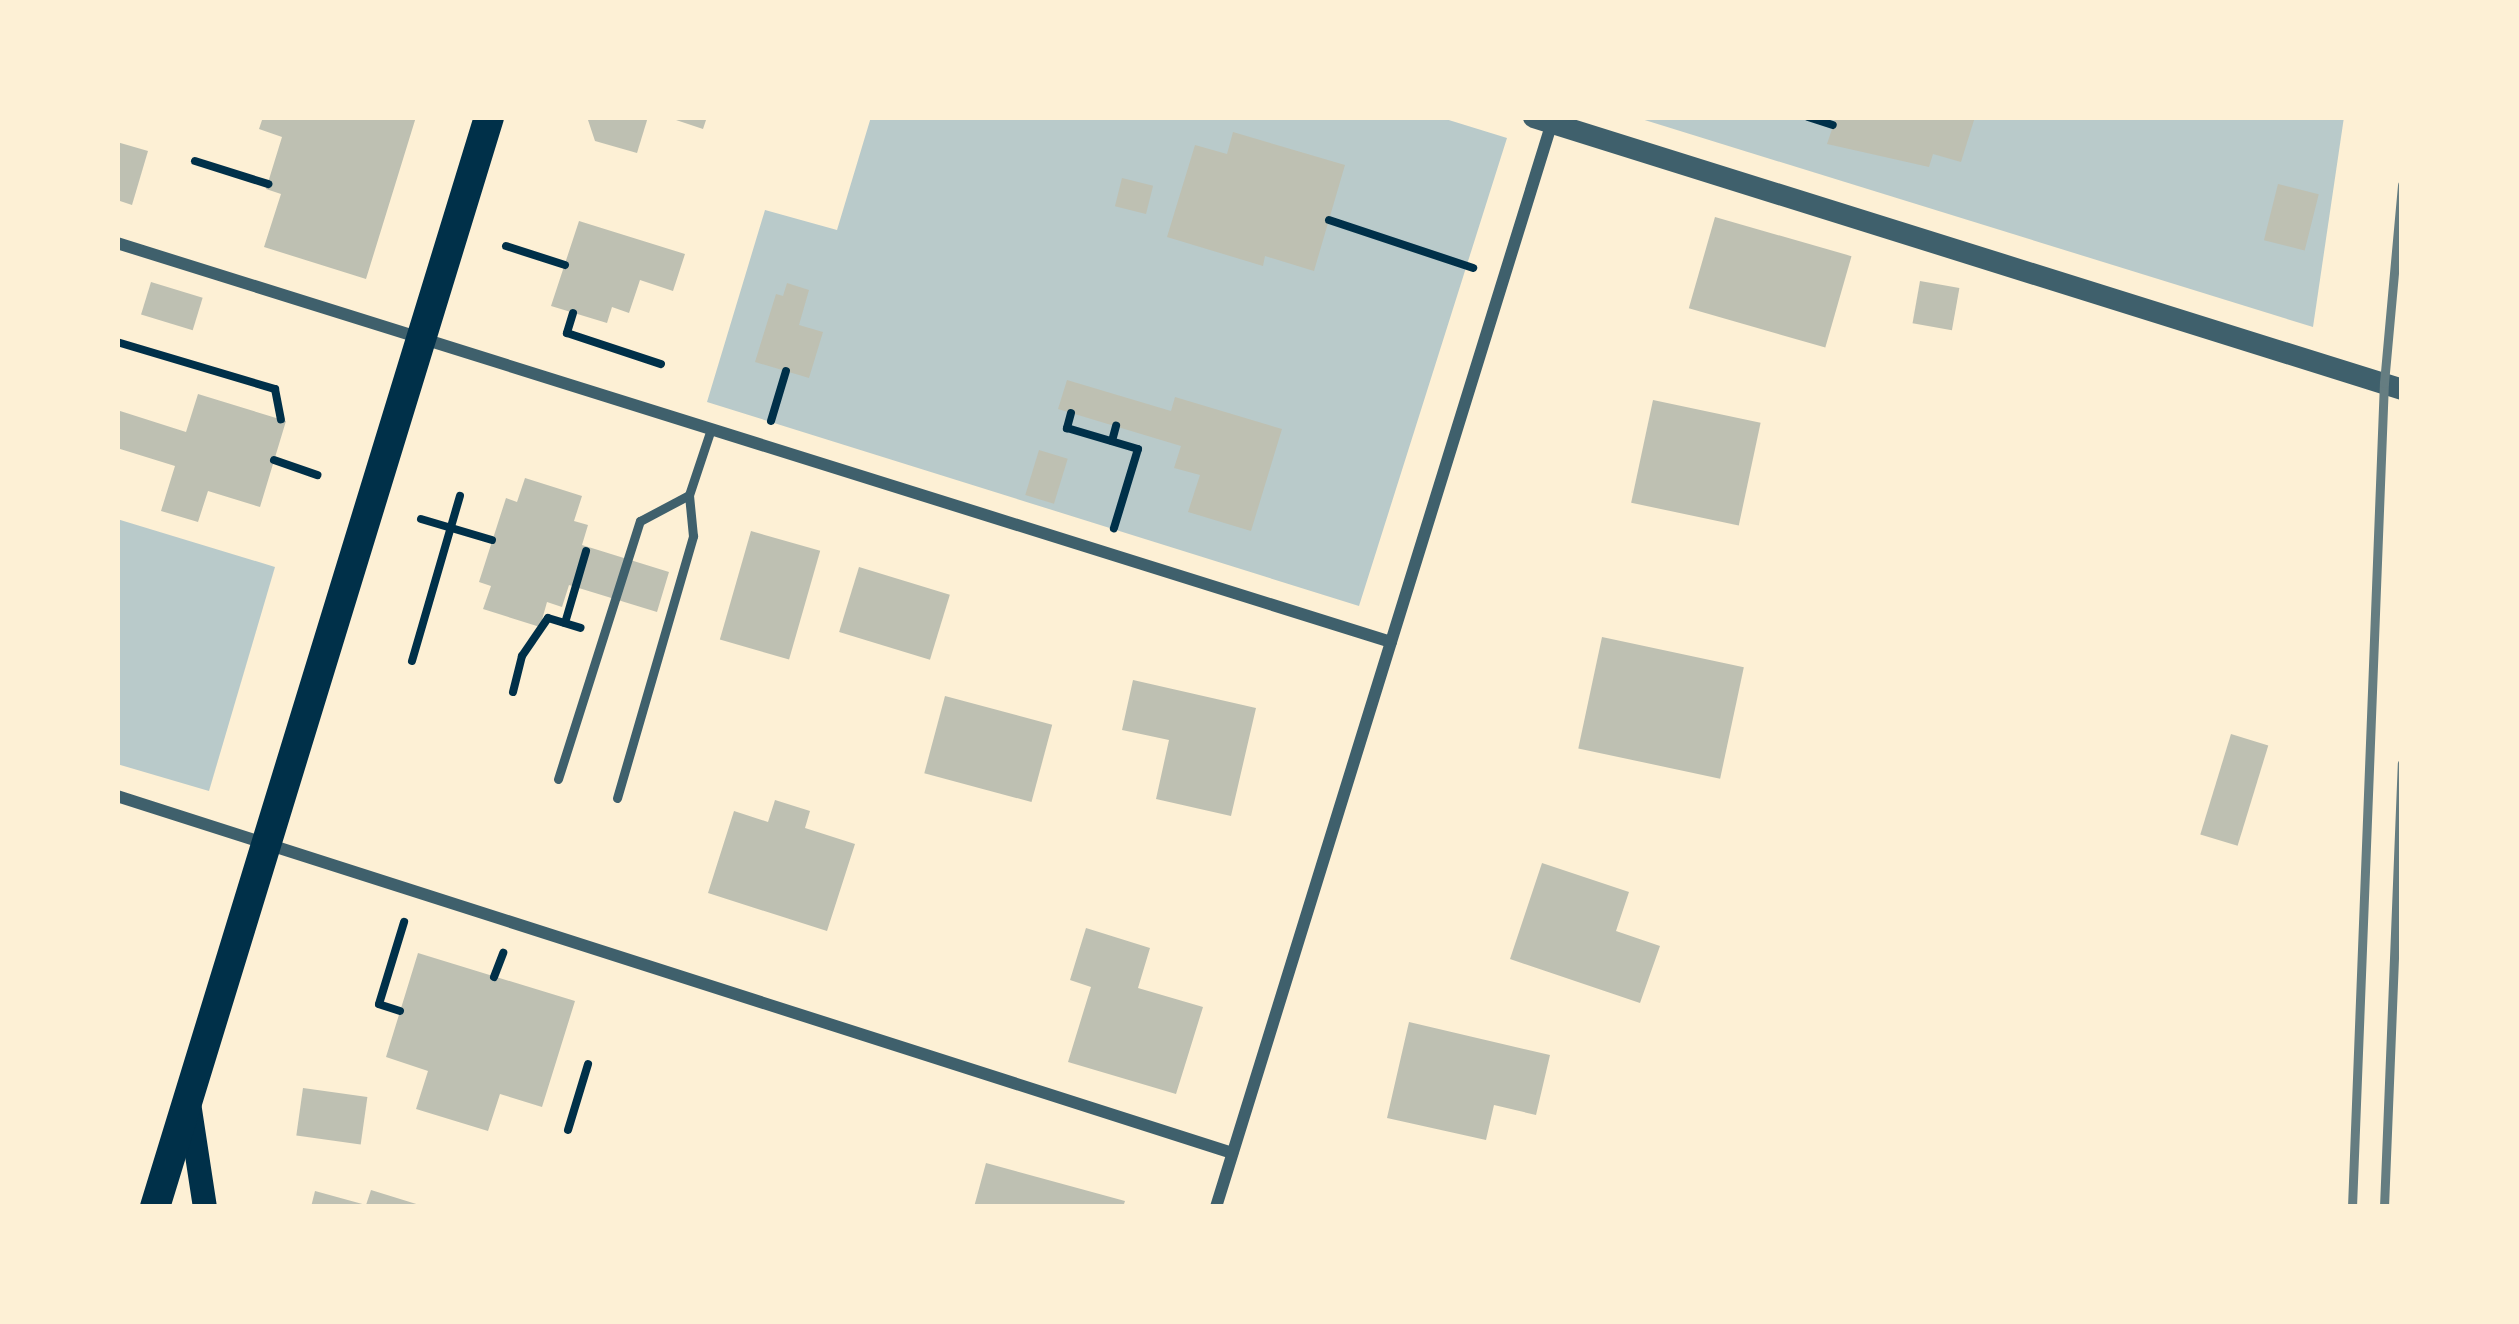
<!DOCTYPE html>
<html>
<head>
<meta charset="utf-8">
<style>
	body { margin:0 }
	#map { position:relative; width:2519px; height:1324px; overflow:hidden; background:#fdf0d5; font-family:Raleway,sans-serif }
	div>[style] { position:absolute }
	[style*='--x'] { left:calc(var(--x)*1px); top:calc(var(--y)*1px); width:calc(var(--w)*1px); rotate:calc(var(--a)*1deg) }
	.green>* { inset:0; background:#b9caca }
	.building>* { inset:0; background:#bec0b2; transform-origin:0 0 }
	.path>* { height:8px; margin:-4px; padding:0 4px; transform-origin:4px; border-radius:4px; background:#003049 }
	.service>* { height:9px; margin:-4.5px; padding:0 4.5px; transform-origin:4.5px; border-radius:4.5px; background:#3f606c }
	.minor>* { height:12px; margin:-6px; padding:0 6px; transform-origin:6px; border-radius:6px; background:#3f606c }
	.tertiary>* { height:21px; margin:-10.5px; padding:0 10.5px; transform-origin:10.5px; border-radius:10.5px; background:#3f606c }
	.secondary>* { height:24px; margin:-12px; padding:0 12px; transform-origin:12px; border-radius:12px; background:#003049 }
	.primary>* { height:30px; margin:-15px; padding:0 15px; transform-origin:15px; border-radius:15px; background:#003049 }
	.rail>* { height:9px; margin:-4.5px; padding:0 4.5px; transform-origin:4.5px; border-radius:4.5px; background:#657d81 }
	span { translate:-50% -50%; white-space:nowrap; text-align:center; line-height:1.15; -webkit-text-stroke:9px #fdf0d5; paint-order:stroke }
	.frame { position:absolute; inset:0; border:120px solid #fdf0d5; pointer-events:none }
</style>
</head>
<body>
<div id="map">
	<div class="green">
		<div style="clip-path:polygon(871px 117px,1439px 117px,1507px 138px,1359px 606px,707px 402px,765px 210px,837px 230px)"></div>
		<div style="clip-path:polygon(1635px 117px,2344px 117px,2313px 327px)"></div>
		<div style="clip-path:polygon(117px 519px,275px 567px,209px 791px,117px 764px)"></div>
	</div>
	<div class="building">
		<div style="clip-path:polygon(263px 117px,416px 117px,366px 279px,264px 247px,281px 194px,266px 189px,282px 137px,259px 129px)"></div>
		<div style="clip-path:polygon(587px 117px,648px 117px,637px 153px,595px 141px)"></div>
		<div style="clip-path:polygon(667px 117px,707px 117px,703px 129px)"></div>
		<div style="clip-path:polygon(1836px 117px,1975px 117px,1961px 162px,1933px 154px,1929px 167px,1827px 144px)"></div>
		<div style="clip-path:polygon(1233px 132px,1345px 165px,1314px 271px,1265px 256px,1263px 266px,1167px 237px,1195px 145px,1227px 154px)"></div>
		<div style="clip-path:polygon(117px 142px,148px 151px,132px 205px,117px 200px)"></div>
		<div style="left:1122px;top:178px;width:32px;height:29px;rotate:14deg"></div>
		<div style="left:2278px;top:184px;width:42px;height:58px;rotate:14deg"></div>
		<div style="left:1715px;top:217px;width:142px;height:95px;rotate:16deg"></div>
		<div style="clip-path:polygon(579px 221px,685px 254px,673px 291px,640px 280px,629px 313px,612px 307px,607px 323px,551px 306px)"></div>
		<div style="left:1920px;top:281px;width:40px;height:43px;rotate:10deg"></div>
		<div style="left:151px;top:282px;width:54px;height:34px;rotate:17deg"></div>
		<div style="clip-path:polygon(787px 283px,809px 290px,799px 325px,823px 332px,809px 378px,755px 362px,776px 294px,783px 296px)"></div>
		<div style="clip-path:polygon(1067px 380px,1171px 411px,1175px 397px,1282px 429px,1251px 531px,1188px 512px,1200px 475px,1174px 468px,1181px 446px,1058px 409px)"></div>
		<div style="clip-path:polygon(198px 394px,286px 421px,260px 507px,208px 491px,198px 522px,161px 511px,175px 466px,117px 448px,117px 410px,186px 432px)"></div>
		<div style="left:1653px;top:400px;width:110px;height:105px;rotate:12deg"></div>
		<div style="left:1039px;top:450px;width:30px;height:47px;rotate:17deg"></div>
		<div style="clip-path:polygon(525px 478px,582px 496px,574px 521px,588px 525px,582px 545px,669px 572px,657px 612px,569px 585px,562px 607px,547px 602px,540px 627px,483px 609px,491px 586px,479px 582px,506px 498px,517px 502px)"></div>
		<div style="left:751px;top:531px;width:72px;height:113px;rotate:16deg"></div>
		<div style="left:859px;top:567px;width:95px;height:68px;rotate:17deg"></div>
		<div style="left:1602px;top:637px;width:145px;height:114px;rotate:12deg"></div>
		<div style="clip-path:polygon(1133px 680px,1256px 708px,1231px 816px,1156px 799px,1169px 740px,1122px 730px)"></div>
		<div style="left:945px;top:696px;width:111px;height:80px;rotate:15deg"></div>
		<div style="left:2231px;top:734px;width:39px;height:105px;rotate:17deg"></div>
		<div style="clip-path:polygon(775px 800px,810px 811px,805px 828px,855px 844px,827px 931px,708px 893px,734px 811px,768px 822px)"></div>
		<div style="clip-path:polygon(1542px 863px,1629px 892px,1616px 931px,1660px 946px,1640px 1003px,1510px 959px)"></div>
		<div style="clip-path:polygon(1086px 928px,1150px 948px,1138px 988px,1203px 1007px,1176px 1094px,1068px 1062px,1091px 987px,1070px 980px)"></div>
		<div style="clip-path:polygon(418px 953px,575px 1001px,542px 1107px,500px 1094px,488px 1131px,416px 1109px,428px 1071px,386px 1057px)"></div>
		<div style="clip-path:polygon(1409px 1022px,1550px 1055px,1536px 1115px,1494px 1105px,1486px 1140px,1387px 1118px)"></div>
		<div style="left:303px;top:1088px;width:65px;height:48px;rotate:8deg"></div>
		<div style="clip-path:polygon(986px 1163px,1125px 1201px,1123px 1207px,974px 1207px)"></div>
		<div style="clip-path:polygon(371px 1190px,426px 1207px,311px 1207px,315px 1191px,366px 1205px)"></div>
	</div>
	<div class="path">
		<div style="--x:1808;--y:117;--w:26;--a:18"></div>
		<div style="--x:195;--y:161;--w:77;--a:17.5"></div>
		<div style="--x:1329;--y:220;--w:152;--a:18.4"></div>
		<div style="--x:506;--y:246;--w:62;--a:17.9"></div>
		<div style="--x:573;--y:313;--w:21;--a:107"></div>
		<div style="--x:567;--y:333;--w:99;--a:18.3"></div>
		<div style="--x:117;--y:342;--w:165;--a:16.6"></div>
		<div style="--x:275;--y:389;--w:31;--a:79"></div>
		<div style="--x:1071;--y:413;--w:16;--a:105"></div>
		<div style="--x:1067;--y:428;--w:74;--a:16.5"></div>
		<div style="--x:1138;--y:449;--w:83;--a:106.9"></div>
		<div style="--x:771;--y:421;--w:52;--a:-73.3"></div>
		<div style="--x:1112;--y:441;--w:16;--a:-75"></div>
		<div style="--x:274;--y:460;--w:46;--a:19.2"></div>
		<div style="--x:421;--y:519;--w:74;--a:16.5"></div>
		<div style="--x:565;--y:623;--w:75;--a:-73.7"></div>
		<div style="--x:412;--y:661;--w:172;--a:-73.8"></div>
		<div style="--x:513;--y:692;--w:37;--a:-76"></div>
		<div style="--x:522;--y:656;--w:46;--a:-55.6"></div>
		<div style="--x:548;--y:618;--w:34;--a:17"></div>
		<div style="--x:494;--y:977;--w:26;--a:-69"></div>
		<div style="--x:400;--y:1011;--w:22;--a:-162"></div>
		<div style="--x:379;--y:1004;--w:86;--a:-73"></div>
		<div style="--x:568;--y:1130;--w:69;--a:-73.1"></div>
	</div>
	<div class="service">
		<div style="--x:558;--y:779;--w:271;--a:-72.4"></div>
		<div style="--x:640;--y:521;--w:55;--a:-28"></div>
		<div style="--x:617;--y:798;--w:273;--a:-73.8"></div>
		<div style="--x:693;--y:536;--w:41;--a:-95.6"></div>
		<div style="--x:689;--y:495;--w:70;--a:-71.6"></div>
	</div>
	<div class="minor">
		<div style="--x:117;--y:243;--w:1335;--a:17.39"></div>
		<div style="--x:117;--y:796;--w:1171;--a:17.75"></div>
		<div style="--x:1216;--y:1207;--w:1139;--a:-72.79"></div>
	</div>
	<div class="tertiary">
		<div style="--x:1533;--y:117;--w:911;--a:17.38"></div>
	</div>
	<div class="secondary">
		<div style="--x:189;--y:1103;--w:105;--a:81.3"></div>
	</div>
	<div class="primary">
		<div style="--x:155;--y:1207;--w:1140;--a:-72.96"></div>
	</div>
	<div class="rail">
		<div style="--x:2352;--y:1207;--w:825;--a:-87.78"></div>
		<div style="--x:2384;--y:383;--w:199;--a:-84.8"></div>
		<div style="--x:2384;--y:1207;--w:444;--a:-87.7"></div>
	</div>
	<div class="frame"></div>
</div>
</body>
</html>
